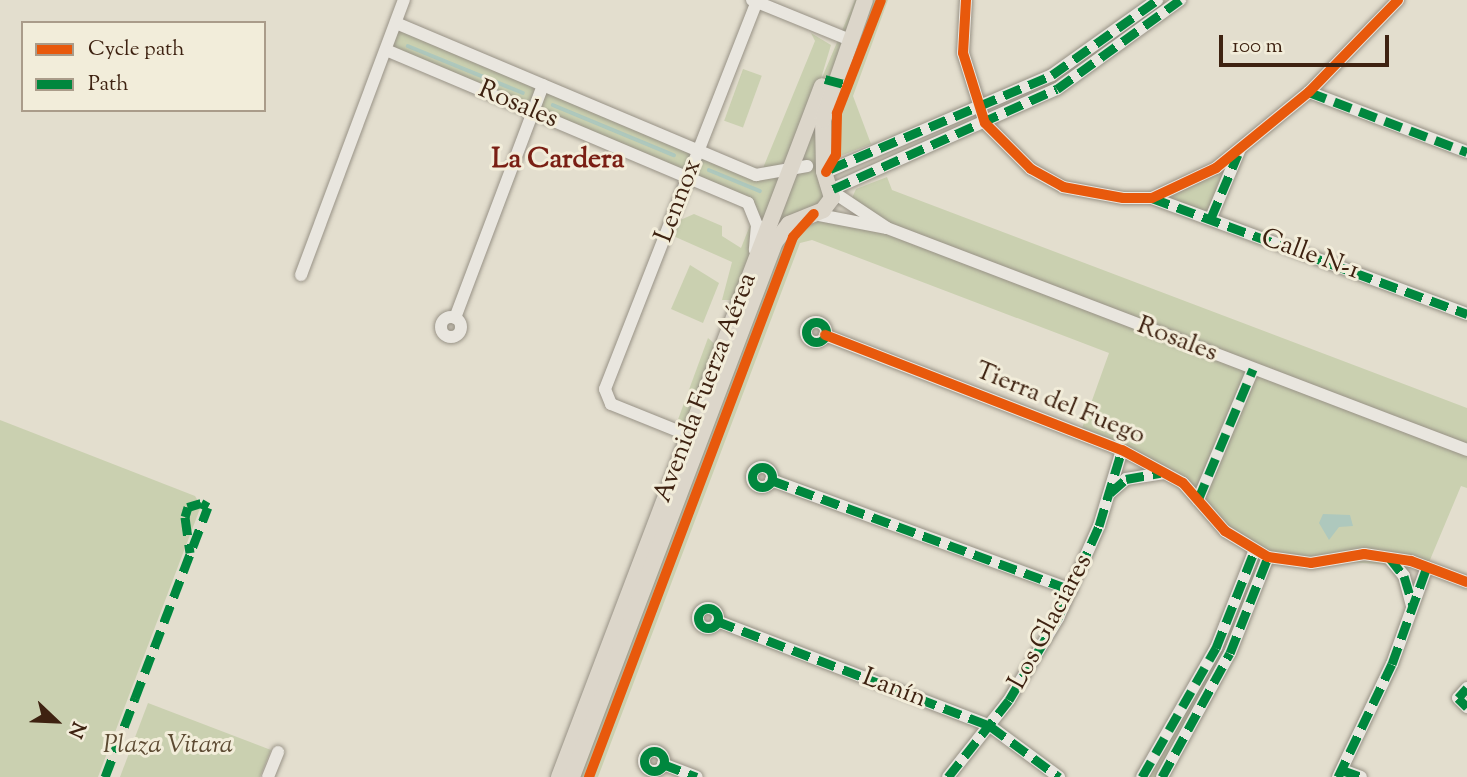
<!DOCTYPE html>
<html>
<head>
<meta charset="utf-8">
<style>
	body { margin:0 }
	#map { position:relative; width:1467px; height:777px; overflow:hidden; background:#e3dece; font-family:"Sorts Mill Goudy",serif }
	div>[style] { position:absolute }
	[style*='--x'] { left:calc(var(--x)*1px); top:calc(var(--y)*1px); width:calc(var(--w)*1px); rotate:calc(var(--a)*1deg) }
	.green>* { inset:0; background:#cad0b0; transform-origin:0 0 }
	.water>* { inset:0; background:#aec8bd }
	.stream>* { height:3.5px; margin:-1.75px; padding:0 1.75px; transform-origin:1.75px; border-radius:1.75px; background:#aec8bd }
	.roads { filter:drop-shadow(0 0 2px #989286) drop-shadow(0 0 2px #989286) }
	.minor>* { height:12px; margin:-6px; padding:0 6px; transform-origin:6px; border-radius:6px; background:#e9e6df }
	.minor>.ring { margin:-6px; padding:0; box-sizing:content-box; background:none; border:12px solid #e9e6df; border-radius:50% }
	.major>* { height:16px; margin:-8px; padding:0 8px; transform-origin:8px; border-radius:8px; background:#dcd6ca }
	.quiet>* { height:9px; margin-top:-4.5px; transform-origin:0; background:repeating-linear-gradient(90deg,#00873e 0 18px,transparent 0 27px) }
	.quiet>.ring { margin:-4.5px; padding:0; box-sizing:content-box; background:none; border:9px solid #00873e; border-radius:50% }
	.cycleway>* { height:10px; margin:-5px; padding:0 5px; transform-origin:5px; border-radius:5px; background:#e8590c }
	span { translate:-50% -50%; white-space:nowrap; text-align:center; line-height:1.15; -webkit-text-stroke:6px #f2edda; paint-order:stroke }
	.street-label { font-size:26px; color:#3e2211 }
	.park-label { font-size:26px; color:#5c4a32; font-style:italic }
	.neighbourhood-label { font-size:28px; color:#7a1f14; font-weight:700 }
	.legend { position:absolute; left:21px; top:21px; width:245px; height:91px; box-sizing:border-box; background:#f2edda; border:2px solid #aa9c8a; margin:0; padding:9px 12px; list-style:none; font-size:21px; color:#3e2211 }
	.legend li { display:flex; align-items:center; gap:14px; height:35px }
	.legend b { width:35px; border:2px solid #aa9c8a }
	.north { position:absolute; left:21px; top:686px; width:70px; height:70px; -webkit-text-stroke:5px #f2edda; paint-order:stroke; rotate:113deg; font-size:19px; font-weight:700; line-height:28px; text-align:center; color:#3e2211 }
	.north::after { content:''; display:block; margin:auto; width:24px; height:32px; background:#3e2211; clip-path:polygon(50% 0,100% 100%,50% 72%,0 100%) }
	.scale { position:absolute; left:1219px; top:35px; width:170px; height:32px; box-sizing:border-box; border:4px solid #3e2211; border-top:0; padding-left:9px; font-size:21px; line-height:24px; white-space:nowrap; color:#3e2211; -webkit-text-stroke:5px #f2edda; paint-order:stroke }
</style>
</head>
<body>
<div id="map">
	<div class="green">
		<div style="clip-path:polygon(855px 0,865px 0,834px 81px,823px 210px,1467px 450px,1467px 488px,1461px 486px,1427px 567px,1268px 557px,1250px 606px,1162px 777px,1142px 777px,1175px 726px,1254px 552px,1183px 483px,1080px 434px,1109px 353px,812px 240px,800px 243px,598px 777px,559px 777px,754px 261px,752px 207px,386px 50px,396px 23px,755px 175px,782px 172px)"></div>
		<div style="clip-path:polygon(869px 0,888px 0,853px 96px,871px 144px,835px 158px,827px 149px,832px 97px)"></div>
		<div style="clip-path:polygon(811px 33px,831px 45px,819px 85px,785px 162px,761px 173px,815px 41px)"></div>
		<div style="left:743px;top:69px;width:20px;height:55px;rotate:20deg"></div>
		<div style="clip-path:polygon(1240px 150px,1211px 218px,1152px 198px)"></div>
		<div style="clip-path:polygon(887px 177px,892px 190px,1467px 408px,1467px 444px,884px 222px,852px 198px,856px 189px)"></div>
		<div style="clip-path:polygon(694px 214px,722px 226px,722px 236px,741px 248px,753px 218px,751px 251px,736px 300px,722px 300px,732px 262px,671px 235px,678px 221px)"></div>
		<div style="clip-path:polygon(690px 265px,719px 283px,703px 323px,671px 309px)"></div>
		<div style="clip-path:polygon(708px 338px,718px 347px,685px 428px,676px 425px)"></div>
		<div style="clip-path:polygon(0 420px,195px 496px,201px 506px,98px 777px,0 777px)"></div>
		<div style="clip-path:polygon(148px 703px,271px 750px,260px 777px,120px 777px)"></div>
	</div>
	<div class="water">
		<div style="clip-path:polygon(1323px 514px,1350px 515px,1353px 526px,1339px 527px,1329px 540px,1319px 523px)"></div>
	</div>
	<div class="stream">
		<div style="--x:408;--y:46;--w:124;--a:22.2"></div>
		<div style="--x:553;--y:105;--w:131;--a:22.5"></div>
		<div style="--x:709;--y:170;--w:55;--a:22.4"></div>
	</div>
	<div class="roads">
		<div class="minor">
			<div style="--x:752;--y:0;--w:106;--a:22.2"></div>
			<div style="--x:966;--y:0;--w:53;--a:93.2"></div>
			<div style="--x:963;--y:53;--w:73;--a:72.6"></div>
			<div style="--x:985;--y:123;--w:65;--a:45"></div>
			<div style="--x:1031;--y:169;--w:37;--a:29"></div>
			<div style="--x:1063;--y:187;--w:61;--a:10.4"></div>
			<div style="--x:1123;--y:198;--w:29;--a:0"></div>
			<div style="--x:1152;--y:198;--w:71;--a:-25.1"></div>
			<div style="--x:1216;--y:168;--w:120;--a:-39.3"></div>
			<div style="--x:1309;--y:92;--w:128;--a:-45.9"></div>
			<div style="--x:396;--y:23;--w:391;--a:22.9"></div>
			<div style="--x:756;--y:175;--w:52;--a:-10"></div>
			<div style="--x:386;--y:50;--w:393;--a:22.9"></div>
			<div style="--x:748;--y:203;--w:24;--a:68"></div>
			<div style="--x:757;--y:225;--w:25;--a:95"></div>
			<div style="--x:1309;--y:92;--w:169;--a:20.8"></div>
			<div style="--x:826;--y:172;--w:246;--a:-23.2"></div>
			<div style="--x:1052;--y:75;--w:129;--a:-35.5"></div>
			<div style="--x:833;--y:189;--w:245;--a:-24.1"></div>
			<div style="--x:1057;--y:89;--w:152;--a:-35.9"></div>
			<div style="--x:833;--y:192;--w:65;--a:33.7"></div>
			<div style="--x:887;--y:228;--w:621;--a:20.94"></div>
			<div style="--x:1152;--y:198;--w:336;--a:20.2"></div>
			<div style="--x:814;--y:214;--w:73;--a:11"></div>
			<div style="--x:1211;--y:218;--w:73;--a:-67.3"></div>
			<div style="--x:301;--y:275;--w:294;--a:-69.5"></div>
			<div class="ring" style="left:441px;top:317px;width:8px;height:8px"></div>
			<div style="--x:455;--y:318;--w:249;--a:-69.3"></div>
			<div class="ring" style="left:806px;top:322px;width:8px;height:8px"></div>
			<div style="--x:825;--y:335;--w:318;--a:21.2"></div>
			<div style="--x:1122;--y:450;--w:69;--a:28.4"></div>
			<div style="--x:1183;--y:483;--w:64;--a:48.8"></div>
			<div style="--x:1225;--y:531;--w:50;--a:31.2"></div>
			<div style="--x:1268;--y:557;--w:43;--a:7.9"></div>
			<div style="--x:1311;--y:563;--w:54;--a:-9.6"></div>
			<div style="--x:1364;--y:554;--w:48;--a:8.5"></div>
			<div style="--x:1411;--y:561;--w:60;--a:20.6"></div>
			<div style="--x:688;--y:435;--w:83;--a:-158.1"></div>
			<div style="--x:611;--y:404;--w:16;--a:-112"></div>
			<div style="--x:605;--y:389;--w:416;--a:-68.6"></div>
			<div class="ring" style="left:752px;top:467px;width:8px;height:8px"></div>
			<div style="--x:771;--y:480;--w:320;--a:20.1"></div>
			<div style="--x:1110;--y:493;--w:21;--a:-41"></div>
			<div style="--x:1126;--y:479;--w:37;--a:-9"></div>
			<div style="--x:1198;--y:500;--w:142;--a:-67.2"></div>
			<div style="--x:1389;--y:558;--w:23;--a:50"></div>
			<div style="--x:1404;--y:576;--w:31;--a:75"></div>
			<div class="ring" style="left:698px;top:608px;width:8px;height:8px"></div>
			<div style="--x:717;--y:621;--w:292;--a:21"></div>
			<div style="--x:990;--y:726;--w:86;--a:36.5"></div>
			<div style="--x:1467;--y:688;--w:13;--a:132"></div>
			<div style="--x:1458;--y:698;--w:13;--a:45"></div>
			<div class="ring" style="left:644px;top:751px;width:8px;height:8px"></div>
			<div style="--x:663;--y:764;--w:36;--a:21"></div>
			<div style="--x:1342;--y:770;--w:20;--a:20"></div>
			<div style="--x:268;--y:777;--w:27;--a:-68"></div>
			<div style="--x:948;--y:777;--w:98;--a:-51.6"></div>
			<div style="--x:1009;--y:700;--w:96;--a:-59.1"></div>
			<div style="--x:1058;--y:618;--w:101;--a:-66"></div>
			<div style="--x:1099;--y:526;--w:79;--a:-73.2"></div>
			<div style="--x:1142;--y:777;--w:149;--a:-60.2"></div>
			<div style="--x:1216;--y:648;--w:103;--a:-68.4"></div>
			<div style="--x:1162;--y:777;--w:141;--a:-61.3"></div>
			<div style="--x:1230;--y:653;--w:103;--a:-68.4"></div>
			<div style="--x:1338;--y:777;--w:125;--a:-64.5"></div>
			<div style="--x:1392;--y:664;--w:103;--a:-70.2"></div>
		</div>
		<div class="major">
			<div style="--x:559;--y:777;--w:739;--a:-69.16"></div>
			<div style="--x:572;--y:777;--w:572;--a:-69.22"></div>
			<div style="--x:775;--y:242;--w:23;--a:-52"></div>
			<div style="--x:789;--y:224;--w:37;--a:-22"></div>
			<div style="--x:823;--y:210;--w:15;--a:-53"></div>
			<div style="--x:832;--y:198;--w:28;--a:-107"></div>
			<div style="--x:824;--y:171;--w:51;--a:-91.1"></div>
			<div style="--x:823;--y:120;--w:127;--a:-70.7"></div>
		</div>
	</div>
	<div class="quiet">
		<div style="--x:825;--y:79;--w:24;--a:15"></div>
		<div style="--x:1309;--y:92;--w:169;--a:20.8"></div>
		<div style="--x:830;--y:169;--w:241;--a:-22.9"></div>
		<div style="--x:1052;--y:75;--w:129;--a:-35.5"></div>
		<div style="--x:833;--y:189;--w:245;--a:-24.1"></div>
		<div style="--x:1057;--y:89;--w:152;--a:-35.9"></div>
		<div style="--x:1152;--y:198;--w:336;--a:20.2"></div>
		<div style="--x:1211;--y:218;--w:69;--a:-67.1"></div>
		<div class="ring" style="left:806px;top:322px;width:11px;height:11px"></div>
		<div class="ring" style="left:752px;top:467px;width:11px;height:11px"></div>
		<div style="--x:771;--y:480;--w:320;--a:20.1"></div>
		<div style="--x:1110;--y:493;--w:21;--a:-41"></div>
		<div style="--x:1126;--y:479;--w:35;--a:-10"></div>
		<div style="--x:1198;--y:500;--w:142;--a:-67.2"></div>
		<div style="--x:1389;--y:557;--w:24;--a:52"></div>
		<div style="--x:1404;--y:576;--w:31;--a:73"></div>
		<div class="ring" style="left:698px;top:608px;width:11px;height:11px"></div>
		<div style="--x:717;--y:621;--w:292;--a:21"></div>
		<div style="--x:990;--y:726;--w:86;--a:36.5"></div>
		<div style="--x:1467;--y:688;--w:13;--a:132"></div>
		<div style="--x:1458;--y:698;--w:13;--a:45"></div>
		<div class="ring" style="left:644px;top:751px;width:11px;height:11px"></div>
		<div style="--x:663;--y:764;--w:36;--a:21"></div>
		<div style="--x:1342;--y:770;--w:20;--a:20"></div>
		<div style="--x:105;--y:777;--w:85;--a:-69.2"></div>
		<div style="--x:135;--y:698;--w:204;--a:-69.1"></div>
		<div style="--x:208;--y:507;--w:8;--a:-150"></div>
		<div style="--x:201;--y:503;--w:14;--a:163"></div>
		<div style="--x:188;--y:507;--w:10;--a:107"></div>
		<div style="--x:185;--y:517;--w:36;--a:82"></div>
		<div style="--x:948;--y:777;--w:98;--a:-51.6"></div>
		<div style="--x:1009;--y:700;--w:96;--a:-59.1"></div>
		<div style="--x:1058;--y:618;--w:101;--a:-66"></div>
		<div style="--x:1099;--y:526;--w:79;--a:-73.2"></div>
		<div style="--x:1142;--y:777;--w:149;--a:-60.2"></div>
		<div style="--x:1216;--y:648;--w:103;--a:-68.4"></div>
		<div style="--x:1162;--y:777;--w:141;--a:-61.3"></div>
		<div style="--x:1230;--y:653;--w:103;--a:-68.4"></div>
		<div style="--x:1338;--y:777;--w:125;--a:-64.5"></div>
		<div style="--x:1392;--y:664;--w:103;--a:-70.2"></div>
	</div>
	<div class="cycleway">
		<div style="--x:966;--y:0;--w:53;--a:93.2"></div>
		<div style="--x:963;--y:53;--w:73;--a:72.6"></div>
		<div style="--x:985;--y:123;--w:65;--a:45"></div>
		<div style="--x:1031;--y:169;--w:37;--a:29"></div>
		<div style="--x:1063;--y:187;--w:61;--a:10.4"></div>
		<div style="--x:1123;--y:198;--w:29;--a:0"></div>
		<div style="--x:1152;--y:198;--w:71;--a:-25.1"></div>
		<div style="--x:1216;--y:168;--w:120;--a:-39.3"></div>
		<div style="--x:1309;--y:92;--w:128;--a:-45.9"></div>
		<div style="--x:826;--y:172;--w:20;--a:-60"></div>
		<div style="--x:836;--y:155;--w:42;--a:-88.6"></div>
		<div style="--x:837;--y:113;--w:121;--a:-68.7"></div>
		<div style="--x:825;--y:335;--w:318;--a:21.2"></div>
		<div style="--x:1122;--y:450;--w:69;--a:28.4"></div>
		<div style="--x:1183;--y:483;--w:64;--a:48.8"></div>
		<div style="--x:1225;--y:531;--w:50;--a:31.2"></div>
		<div style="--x:1268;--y:557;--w:43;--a:7.9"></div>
		<div style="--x:1311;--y:563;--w:54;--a:-9.6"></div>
		<div style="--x:1364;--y:554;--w:48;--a:8.5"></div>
		<div style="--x:1411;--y:561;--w:60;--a:20.6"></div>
		<div style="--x:589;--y:777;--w:577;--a:-69.3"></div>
		<div style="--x:793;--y:237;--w:31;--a:-48"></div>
	</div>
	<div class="street-label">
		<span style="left:518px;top:105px;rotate:23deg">Rosales</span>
		<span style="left:679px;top:201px;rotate:-69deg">Lennox</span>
		<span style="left:1310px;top:255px;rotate:20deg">Calle N-1</span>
		<span style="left:1177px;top:340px;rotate:21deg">Rosales</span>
		<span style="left:706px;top:388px;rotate:-69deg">Avenida Fuerza Aérea</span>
		<span style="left:1060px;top:404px;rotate:22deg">Tierra del Fuego</span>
		<span style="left:1051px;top:622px;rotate:-62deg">Los Glaciares</span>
		<span style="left:894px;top:689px;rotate:21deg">Lanín</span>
	</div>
	<div class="park-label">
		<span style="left:168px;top:746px">Plaza Vitara</span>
	</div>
	<div class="neighbourhood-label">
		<span style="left:558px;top:160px">La Cardera</span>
	</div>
	<ul class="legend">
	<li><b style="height:9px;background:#e8590c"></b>Cycle path</li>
	<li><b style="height:9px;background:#00873e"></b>Path</li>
	</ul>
	<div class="north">N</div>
	<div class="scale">100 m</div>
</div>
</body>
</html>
